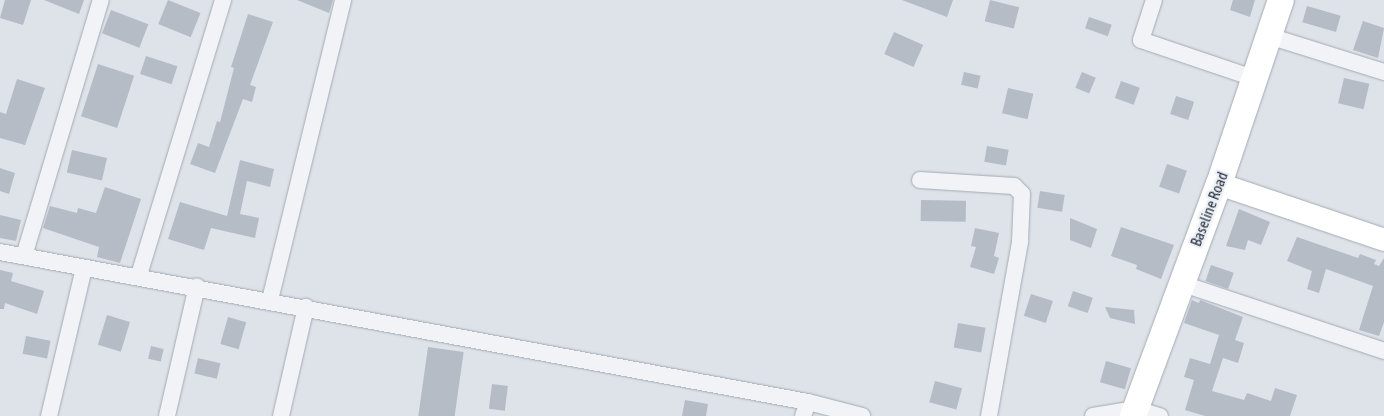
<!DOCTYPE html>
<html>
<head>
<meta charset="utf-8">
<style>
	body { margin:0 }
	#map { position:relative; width:1384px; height:416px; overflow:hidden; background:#dee3e9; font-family:"Asap Condensed",sans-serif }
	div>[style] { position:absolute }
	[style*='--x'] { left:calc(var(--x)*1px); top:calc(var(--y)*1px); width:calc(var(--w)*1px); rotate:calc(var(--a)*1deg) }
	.building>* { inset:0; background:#b5bcc6; transform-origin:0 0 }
	.roads { filter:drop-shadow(0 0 1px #a3aab3) drop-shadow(0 0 1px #a3aab3) }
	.street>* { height:16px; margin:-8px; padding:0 8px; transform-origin:8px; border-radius:8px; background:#f1f3f7 }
	.secondary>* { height:22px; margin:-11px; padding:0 11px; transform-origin:11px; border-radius:11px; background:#fff }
	.primary>* { height:26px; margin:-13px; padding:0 13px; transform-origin:13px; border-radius:13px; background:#fff }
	span { translate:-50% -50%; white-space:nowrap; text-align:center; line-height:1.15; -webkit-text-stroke:5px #eef2f6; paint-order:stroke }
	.street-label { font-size:15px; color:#263141 }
</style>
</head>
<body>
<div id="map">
	<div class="building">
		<div style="clip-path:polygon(5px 0,31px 0,23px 25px,0 18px)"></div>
		<div style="clip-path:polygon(44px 0,84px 0,79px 14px)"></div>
		<div style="left:168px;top:0;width:35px;height:26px;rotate:22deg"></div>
		<div style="clip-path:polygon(297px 0,333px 0,329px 13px)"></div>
		<div style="clip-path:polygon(902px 0,953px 0,947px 17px)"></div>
		<div style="left:990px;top:0;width:30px;height:22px;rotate:14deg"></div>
		<div style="clip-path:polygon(1233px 0,1255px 0,1250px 17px,1230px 10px)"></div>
		<div style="left:1307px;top:6px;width:35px;height:17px;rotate:16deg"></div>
		<div style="left:111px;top:10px;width:40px;height:25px;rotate:21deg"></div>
		<div style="clip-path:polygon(248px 14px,273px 22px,250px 85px,256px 87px,252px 102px,243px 99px,215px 173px,190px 164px,198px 143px,209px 147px,217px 121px,220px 122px,234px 68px,231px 67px)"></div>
		<div style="left:1089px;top:17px;width:24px;height:12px;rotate:19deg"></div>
		<div style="clip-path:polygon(1363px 21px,1384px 28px,1378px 58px,1353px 50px)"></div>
		<div style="left:894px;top:32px;width:32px;height:24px;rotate:24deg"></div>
		<div style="left:146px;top:56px;width:33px;height:19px;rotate:18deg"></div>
		<div style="left:98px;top:64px;width:38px;height:55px;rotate:18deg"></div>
		<div style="left:964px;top:72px;width:17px;height:13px;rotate:13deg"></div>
		<div style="left:1082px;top:72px;width:15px;height:17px;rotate:23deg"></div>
		<div style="left:1344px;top:78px;width:26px;height:26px;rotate:13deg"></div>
		<div style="clip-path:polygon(17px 79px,45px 88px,25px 145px,0 138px,0 112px,6px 114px)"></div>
		<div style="left:1121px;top:81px;width:20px;height:18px;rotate:20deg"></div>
		<div style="left:1008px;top:88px;width:26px;height:26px;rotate:13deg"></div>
		<div style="left:1176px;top:96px;width:19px;height:19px;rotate:18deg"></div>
		<div style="left:987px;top:146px;width:22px;height:16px;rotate:10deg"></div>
		<div style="left:72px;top:150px;width:36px;height:23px;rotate:13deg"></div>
		<div style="clip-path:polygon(240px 160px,274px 169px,270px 187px,247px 181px,240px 214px,259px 218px,255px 238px,211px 228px,204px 250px,168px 239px,180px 202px,227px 216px)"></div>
		<div style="left:1167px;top:164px;width:21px;height:24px;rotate:19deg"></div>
		<div style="clip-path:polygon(0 168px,15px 173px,9px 194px,0 191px)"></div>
		<div style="clip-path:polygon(105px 187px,141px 199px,120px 263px,97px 257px,99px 247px,43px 228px,50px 206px,77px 213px,78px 208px,96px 213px)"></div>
		<div style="left:1040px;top:191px;width:25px;height:17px;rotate:9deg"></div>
		<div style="left:921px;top:200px;width:45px;height:21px;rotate:1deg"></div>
		<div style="clip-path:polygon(1239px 209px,1270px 222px,1261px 245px,1248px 240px,1245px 250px,1226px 246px)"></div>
		<div style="clip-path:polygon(0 215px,21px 220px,16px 241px,0 238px)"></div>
		<div style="clip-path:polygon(1070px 218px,1097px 229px,1091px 248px,1070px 240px)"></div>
		<div style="clip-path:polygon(1121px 227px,1174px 245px,1161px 279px,1136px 269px,1137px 265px,1111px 256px)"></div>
		<div style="clip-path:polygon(975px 228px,999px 233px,994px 256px,999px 258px,994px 274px,970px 267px,976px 247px,971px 246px)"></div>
		<div style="clip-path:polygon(1297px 237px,1358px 258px,1360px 254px,1376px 260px,1374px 264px,1379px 266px,1384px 258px,1384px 322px,1379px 336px,1359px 330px,1373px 286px,1326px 269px,1319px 293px,1307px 289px,1312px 271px,1287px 261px)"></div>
		<div style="left:1211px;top:265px;width:24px;height:17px;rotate:19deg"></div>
		<div style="clip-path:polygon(0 270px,13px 273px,11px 281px,44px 291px,37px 314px,5px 303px,4px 309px,0 309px)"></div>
		<div style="left:1073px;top:291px;width:21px;height:16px;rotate:19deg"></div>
		<div style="left:1031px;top:294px;width:23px;height:23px;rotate:18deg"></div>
		<div style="clip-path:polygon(1192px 300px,1199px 303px,1200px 300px,1243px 317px,1235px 340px,1244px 343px,1238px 363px,1223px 358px,1212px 391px,1244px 400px,1247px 393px,1271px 401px,1275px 388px,1297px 395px,1290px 416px,1205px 416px,1185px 410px,1194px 380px,1184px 377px,1190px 358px,1210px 364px,1219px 335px,1184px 323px)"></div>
		<div style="clip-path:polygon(1105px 307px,1134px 310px,1135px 324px,1110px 318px)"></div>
		<div style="left:107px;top:315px;width:24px;height:31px;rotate:17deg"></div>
		<div style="left:228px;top:317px;width:19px;height:28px;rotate:16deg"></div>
		<div style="left:958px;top:323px;width:28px;height:25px;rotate:10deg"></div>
		<div style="left:26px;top:336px;width:25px;height:18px;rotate:11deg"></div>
		<div style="left:151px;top:346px;width:13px;height:13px;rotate:13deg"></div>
		<div style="left:428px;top:347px;width:36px;height:70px;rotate:8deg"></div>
		<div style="left:198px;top:358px;width:23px;height:16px;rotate:13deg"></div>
		<div style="left:1106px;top:361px;width:26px;height:22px;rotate:16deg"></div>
		<div style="left:935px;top:381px;width:28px;height:22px;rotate:15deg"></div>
		<div style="left:492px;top:384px;width:16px;height:25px;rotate:7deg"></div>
		<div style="clip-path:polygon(685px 400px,708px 404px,706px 416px,682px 416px)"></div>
	</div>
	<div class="roads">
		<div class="street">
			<div style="--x:1154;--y:0;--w:42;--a:108"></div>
			<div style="--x:1141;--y:40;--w:121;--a:18.7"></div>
			<div style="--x:1269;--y:36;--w:121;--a:17.4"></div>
			<div style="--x:920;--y:180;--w:94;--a:3.7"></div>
			<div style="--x:1014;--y:186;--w:11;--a:45"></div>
			<div style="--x:1022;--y:194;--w:48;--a:92.4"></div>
			<div style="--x:1020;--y:242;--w:177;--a:100.1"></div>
			<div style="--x:0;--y:252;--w:822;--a:10.52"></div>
			<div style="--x:808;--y:402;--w:56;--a:14.5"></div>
			<div style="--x:24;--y:256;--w:267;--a:-73.3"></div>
			<div style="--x:139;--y:275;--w:288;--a:-73"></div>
			<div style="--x:1180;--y:283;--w:215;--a:18.4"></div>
			<div style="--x:270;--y:300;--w:309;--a:-76.3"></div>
			<div style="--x:49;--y:416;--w:152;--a:-76.7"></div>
			<div style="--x:167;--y:416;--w:133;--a:-77"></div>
			<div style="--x:281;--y:416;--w:112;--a:-77.1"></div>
			<div style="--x:803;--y:416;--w:15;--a:-70"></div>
			<div style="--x:1093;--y:416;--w:43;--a:-9.5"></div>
			<div style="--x:1135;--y:409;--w:26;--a:16"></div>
		</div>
		<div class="secondary">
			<div style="--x:1219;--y:184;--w:174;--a:18.7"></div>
		</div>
		<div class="primary">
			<div style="--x:1133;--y:416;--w:247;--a:-69.7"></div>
			<div style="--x:1219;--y:184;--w:194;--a:-71.4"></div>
		</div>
	</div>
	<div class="street-label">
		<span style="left:1209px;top:209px;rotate:-69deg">Baseline Road</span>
	</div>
</div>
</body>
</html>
